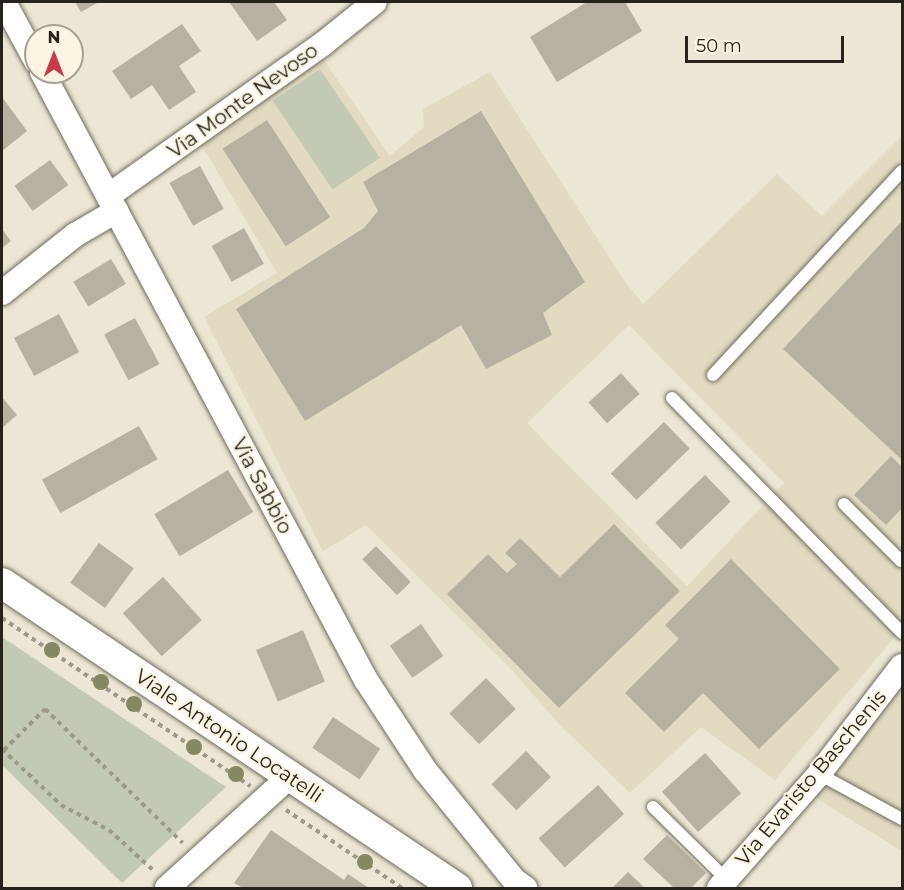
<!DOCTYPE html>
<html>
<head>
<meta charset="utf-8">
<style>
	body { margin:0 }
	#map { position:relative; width:904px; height:890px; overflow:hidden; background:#ece7d4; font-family:Montserrat,sans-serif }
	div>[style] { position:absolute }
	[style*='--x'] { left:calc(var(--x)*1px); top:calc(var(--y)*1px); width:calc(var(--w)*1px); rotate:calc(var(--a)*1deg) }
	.built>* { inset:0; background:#e2dbc2 }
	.green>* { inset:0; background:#c2cab4; transform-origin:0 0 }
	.building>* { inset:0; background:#b6b1a0; transform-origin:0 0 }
	.path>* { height:4px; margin-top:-2px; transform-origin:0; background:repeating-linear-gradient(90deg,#9d998b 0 4.5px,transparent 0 9px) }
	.roads { filter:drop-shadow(0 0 2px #716c5c) drop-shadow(0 0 2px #716c5c) }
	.service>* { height:12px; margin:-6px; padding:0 6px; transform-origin:6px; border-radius:6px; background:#fff }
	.minor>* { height:24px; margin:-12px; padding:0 12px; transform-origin:12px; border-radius:12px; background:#fff }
	.tertiary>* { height:30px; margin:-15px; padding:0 15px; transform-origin:15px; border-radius:15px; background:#fff }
	.trees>* { width:16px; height:16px; margin:-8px; border-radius:50%; background:#848963 }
	span { translate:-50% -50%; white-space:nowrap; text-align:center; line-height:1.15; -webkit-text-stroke:4.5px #faf4e1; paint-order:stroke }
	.street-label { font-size:20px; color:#25231c }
	.frame { position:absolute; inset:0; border:3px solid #25231c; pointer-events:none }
	.north { position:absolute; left:24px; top:24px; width:60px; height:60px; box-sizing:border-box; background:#faf4e1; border:2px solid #a5a092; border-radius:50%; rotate:0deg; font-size:16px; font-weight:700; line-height:24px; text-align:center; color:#25231c }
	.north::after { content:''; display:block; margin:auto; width:21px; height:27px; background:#ca394a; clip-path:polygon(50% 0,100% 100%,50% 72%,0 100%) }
	.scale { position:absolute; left:685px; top:36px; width:159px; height:27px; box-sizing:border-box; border:3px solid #25231c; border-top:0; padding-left:8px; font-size:18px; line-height:21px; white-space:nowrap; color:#25231c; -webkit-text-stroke:4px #faf4e1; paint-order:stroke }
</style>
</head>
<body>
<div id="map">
	<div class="built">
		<div style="clip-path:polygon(evenodd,321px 56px,390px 156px,424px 127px,423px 109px,490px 72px,626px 283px,643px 304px,777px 174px,822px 216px,902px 136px,902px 628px,775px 780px,701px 727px,630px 793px,558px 723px,510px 668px,366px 525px,323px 551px,204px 317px,277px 273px,201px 144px,321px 56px,629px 325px,784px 483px,687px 586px,527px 423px,629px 325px)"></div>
		<div style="clip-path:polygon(902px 681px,902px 851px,817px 799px,821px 781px)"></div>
	</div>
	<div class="green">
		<div style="left:320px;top:69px;width:107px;height:57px;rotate:56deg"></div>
		<div style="clip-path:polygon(2px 637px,226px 787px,122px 883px,2px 765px)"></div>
	</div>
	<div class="building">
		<div style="clip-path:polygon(75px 2px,99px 2px,81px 12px)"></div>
		<div style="clip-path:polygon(229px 2px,274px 2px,287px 20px,257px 41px)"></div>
		<div style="clip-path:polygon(587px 2px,625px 2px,642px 31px,557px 82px,530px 37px)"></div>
		<div style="clip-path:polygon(182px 24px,201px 51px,179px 66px,196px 92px,169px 110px,152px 85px,131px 99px,112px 71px)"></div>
		<div style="clip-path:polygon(2px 97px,27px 131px,2px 151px)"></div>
		<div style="clip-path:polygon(481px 111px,585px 282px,543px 313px,552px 335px,486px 369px,461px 325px,305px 421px,236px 309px,364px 228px,378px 211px,363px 182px)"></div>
		<div style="left:267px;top:120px;width:116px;height:53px;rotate:57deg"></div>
		<div style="left:50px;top:160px;width:31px;height:44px;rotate:54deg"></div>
		<div style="left:200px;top:166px;width:49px;height:35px;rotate:61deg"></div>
		<div style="clip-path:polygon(902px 221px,902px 460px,783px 349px)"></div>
		<div style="left:244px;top:228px;width:41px;height:37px;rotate:61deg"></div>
		<div style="clip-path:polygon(2px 229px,11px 241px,2px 248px)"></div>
		<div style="left:111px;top:259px;width:29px;height:44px;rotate:59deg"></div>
		<div style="left:59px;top:314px;width:43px;height:51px;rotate:62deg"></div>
		<div style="left:135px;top:318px;width:52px;height:35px;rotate:62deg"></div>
		<div style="left:621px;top:373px;width:28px;height:44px;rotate:48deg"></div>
		<div style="clip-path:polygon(2px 397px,17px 415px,2px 428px)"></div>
		<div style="left:664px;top:422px;width:37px;height:74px;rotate:46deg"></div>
		<div style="left:139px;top:426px;width:38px;height:111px;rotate:61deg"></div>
		<div style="clip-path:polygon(891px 456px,902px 467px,902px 508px,886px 525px,854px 495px)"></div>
		<div style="left:228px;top:470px;width:49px;height:86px;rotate:59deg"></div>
		<div style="left:705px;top:475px;width:37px;height:69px;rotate:46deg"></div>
		<div style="clip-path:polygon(614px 524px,680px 591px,559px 708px,447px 594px,488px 554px,507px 573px,517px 564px,505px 553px,520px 538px,560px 577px)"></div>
		<div style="left:99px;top:543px;width:43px;height:49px;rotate:36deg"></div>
		<div style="left:376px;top:546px;width:50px;height:19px;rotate:46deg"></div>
		<div style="clip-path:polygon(731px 559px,840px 669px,759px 749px,703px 693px,664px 732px,625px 693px,679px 639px,665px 625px)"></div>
		<div style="left:163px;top:577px;width:58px;height:54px;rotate:48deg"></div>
		<div style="left:421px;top:624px;width:39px;height:38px;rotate:55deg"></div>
		<div style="left:303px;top:630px;width:56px;height:51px;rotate:67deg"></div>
		<div style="left:486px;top:678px;width:43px;height:51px;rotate:46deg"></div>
		<div style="left:333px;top:717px;width:57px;height:37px;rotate:34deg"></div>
		<div style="left:526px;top:751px;width:36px;height:48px;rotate:46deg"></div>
		<div style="left:705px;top:753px;width:54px;height:58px;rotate:48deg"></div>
		<div style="left:598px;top:785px;width:39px;height:80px;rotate:48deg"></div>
		<div style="clip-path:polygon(271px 830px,344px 880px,348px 874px,369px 888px,243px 888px,234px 883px)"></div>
		<div style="clip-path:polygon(667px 835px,706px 873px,691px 888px,674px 888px,643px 859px)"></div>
		<div style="clip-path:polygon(628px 872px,645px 888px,612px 888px)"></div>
	</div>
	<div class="path">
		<div style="--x:2;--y:618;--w:300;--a:34.1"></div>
		<div style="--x:2;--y:749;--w:81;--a:43.5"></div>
		<div style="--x:61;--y:805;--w:54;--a:27.5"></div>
		<div style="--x:109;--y:830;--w:61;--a:42.3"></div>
		<div style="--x:4;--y:750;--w:58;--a:-45"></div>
		<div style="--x:45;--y:709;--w:192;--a:44.2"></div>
		<div style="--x:286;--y:810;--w:140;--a:33.9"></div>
	</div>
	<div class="roads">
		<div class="service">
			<div style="--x:713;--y:375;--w:278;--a:-47.2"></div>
			<div style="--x:672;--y:398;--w:329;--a:45.6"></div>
			<div style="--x:844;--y:504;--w:81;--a:45"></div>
			<div style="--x:819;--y:774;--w:94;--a:28.5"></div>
			<div style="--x:653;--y:807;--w:103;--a:44.6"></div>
		</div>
		<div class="minor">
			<div style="--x:4;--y:2;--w:67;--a:61.5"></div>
			<div style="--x:42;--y:72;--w:689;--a:61.95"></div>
			<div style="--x:366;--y:680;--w:108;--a:56.8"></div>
			<div style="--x:425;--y:770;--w:141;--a:51"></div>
			<div style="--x:514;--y:880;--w:14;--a:36"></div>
			<div style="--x:108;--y:196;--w:265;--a:-35.3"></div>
			<div style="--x:324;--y:43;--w:65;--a:-38.8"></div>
			<div style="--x:2;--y:293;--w:93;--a:-38.5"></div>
			<div style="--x:75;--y:235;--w:48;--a:-30.3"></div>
			<div style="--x:167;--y:888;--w:166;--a:-42.3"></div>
			<div style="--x:719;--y:888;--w:152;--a:-48.7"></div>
			<div style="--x:819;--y:774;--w:136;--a:-52.5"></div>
		</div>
		<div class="tertiary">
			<div style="--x:2;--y:583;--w:548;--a:33.84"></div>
		</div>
	</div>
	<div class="trees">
		<div style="left:52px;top:650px"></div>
		<div style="left:101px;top:682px"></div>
		<div style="left:134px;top:704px"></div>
		<div style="left:194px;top:747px"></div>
		<div style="left:236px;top:774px"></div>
		<div style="left:365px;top:862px"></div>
	</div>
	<div class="street-label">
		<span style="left:243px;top:101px;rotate:-36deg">Via Monte Nevoso</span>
		<span style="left:262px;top:486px;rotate:62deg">Via Sabbio</span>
		<span style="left:229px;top:736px;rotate:34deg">Viale Antonio Locatelli</span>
		<span style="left:811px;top:778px;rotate:-50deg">Via Evaristo Baschenis</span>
	</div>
	<div class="frame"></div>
	<div class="north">N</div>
	<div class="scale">50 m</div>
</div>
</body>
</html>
